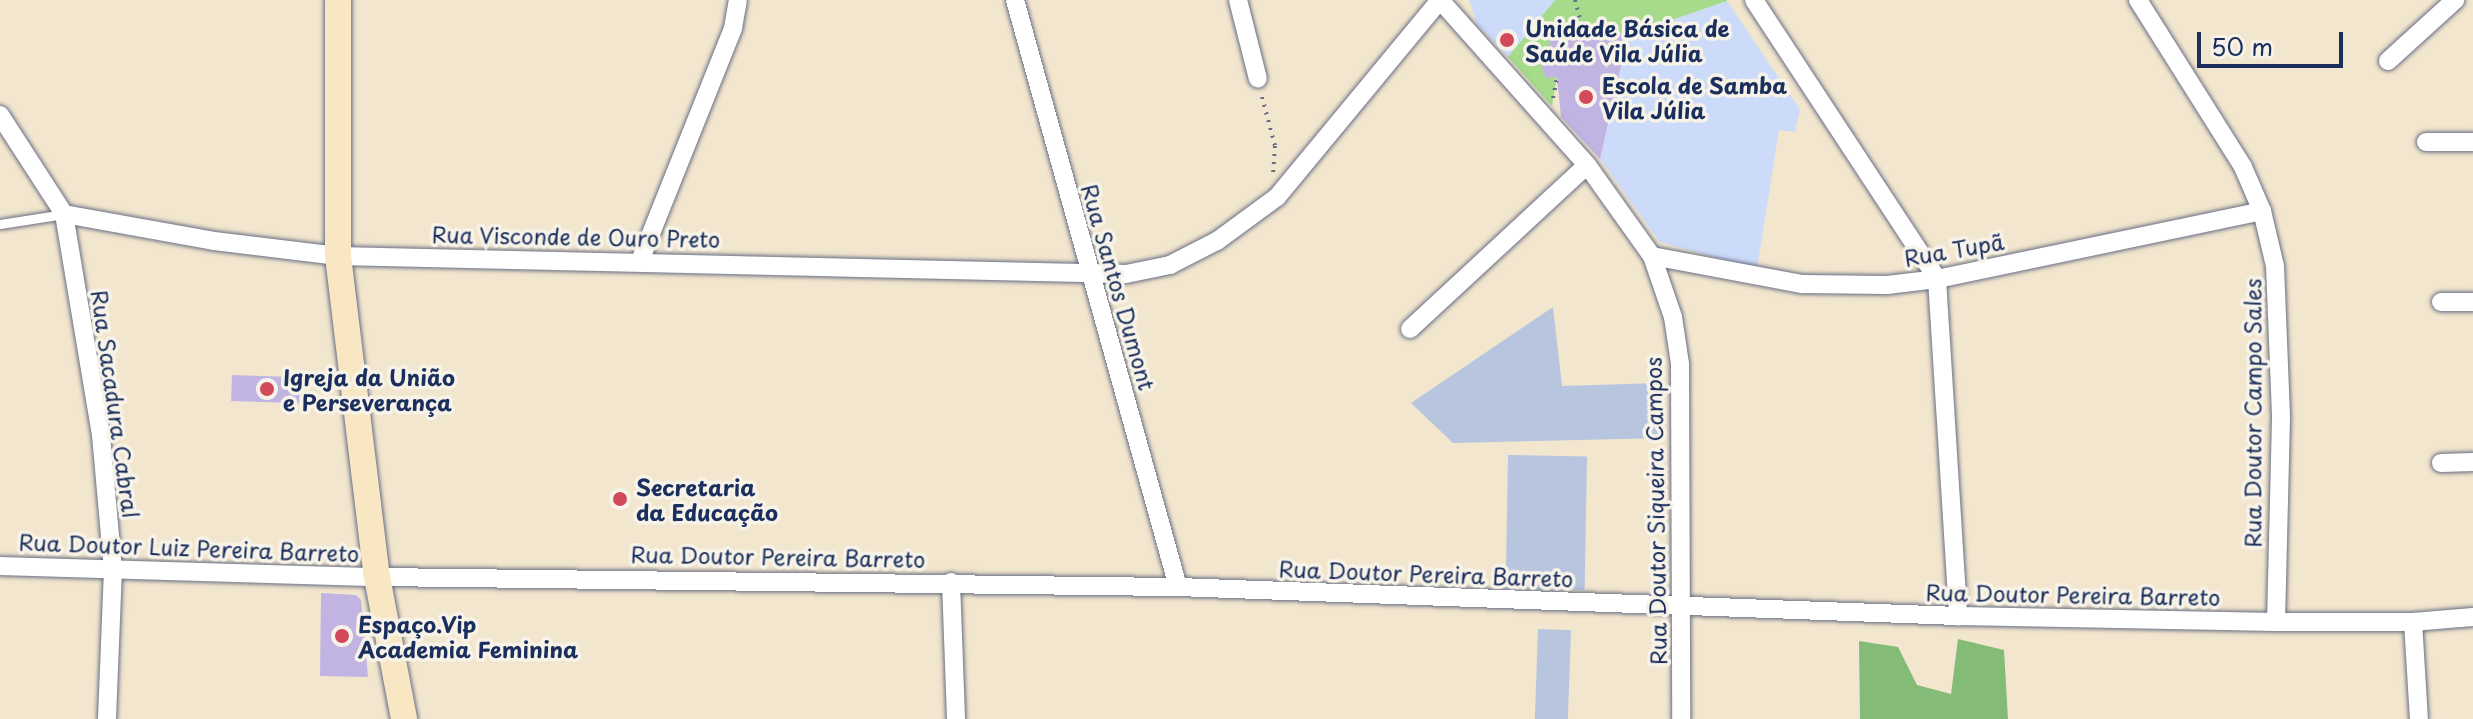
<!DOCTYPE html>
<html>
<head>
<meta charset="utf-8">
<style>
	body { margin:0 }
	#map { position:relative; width:2473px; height:719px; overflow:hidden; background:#f3e6ce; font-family:"Playpen Sans",sans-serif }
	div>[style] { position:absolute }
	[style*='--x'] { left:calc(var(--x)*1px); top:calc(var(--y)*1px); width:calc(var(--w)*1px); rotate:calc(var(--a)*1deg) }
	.built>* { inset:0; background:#ccdbfa }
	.industrial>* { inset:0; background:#b8c5de; transform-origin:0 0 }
	.green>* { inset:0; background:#a5db8b }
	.forest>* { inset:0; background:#84bb77 }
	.building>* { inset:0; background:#c1b4e3; transform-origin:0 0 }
	.path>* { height:4px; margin-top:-2px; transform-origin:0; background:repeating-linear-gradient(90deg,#676f85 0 2px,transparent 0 8px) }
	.roads { filter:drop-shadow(0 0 2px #676f85) drop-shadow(0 0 2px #676f85) }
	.lane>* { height:9px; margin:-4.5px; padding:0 4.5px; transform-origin:4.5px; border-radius:4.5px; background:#fff }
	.street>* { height:18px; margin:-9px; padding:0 9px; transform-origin:9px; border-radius:9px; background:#fff }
	.secondary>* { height:26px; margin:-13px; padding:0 13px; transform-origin:13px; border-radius:13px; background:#f9e7c3 }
	.dots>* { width:22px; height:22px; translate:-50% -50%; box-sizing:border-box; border:4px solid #f7f3e8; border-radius:50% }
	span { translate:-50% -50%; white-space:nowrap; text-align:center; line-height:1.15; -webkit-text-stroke:7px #f7f3e8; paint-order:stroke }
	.poi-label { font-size:22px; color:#1b2f5e; font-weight:700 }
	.left { translate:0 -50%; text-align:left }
	.street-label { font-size:22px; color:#1b2f5e }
	.scale { position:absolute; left:2197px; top:32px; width:146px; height:36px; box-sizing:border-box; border:4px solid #1b2f5e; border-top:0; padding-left:10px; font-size:24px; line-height:28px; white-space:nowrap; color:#1b2f5e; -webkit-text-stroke:6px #f7f3e8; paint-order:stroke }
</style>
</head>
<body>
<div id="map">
	<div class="built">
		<div style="clip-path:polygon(1469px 0,1555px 0,1508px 57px,1477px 24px)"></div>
		<div style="clip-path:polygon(1727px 1px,1800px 109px,1795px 132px,1779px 130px,1757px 269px,1660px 242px,1600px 159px,1628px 35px)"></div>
	</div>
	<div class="industrial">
		<div style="clip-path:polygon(1553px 307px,1562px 386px,1660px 383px,1665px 438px,1453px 443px,1411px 403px)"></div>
		<div style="left:1508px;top:455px;width:79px;height:134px;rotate:1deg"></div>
		<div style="left:1538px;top:629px;width:33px;height:90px;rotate:2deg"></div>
	</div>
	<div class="green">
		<div style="clip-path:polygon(1555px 0,1727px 0,1727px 1px,1628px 35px,1588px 26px,1552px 31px,1548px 50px,1550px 57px,1540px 60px,1546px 78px,1557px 77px,1552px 106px,1508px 57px)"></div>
	</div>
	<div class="forest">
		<div style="clip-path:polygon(1958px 639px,2004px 650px,2008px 719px,1860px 719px,1859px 641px,1898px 647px,1917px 685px,1951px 694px)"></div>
	</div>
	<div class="building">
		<div style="clip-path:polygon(1588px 26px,1628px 35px,1600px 159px,1561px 117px,1557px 77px,1546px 78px,1539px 60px,1546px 58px,1552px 31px)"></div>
		<div style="left:232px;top:375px;width:68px;height:26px;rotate:2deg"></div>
		<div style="clip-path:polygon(321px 593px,356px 595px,361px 600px,368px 677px,320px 676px)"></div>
	</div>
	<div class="path">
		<div style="--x:1575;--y:0;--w:27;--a:75"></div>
		<div style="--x:1262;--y:97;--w:51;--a:75.1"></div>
		<div style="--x:1275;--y:146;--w:28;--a:94"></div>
		<div style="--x:1553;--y:98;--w:21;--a:-79"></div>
	</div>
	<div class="roads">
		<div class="lane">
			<div style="--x:0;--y:224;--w:65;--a:-8.9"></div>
		</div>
		<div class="street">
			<div style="--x:1015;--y:0;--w:609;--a:74.48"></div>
			<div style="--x:1238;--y:0;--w:81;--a:75.8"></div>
			<div style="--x:1440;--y:0;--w:221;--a:48.3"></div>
			<div style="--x:1587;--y:165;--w:112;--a:54.5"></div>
			<div style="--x:1652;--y:256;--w:65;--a:71"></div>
			<div style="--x:1673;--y:317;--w:48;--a:81.5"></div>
			<div style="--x:1680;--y:364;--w:355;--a:89.8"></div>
			<div style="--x:1754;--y:0;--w:334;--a:56.7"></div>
			<div style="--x:1937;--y:279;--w:338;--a:86.4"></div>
			<div style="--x:2138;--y:0;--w:197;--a:57.8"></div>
			<div style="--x:2243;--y:167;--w:48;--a:66.6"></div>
			<div style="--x:2262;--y:211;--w:57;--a:76.7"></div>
			<div style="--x:2275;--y:266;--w:152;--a:87.7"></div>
			<div style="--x:2281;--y:418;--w:204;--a:91.4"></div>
			<div style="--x:2388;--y:61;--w:91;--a:-42.3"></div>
			<div style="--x:0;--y:115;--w:118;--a:57.1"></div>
			<div style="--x:64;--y:214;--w:224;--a:80.5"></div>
			<div style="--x:101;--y:435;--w:135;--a:84.9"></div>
			<div style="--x:113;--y:569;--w:150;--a:92.3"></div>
			<div style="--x:2426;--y:142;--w:47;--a:0"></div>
			<div style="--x:64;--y:214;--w:152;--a:10.2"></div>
			<div style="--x:214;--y:241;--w:125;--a:6.9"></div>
			<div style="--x:338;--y:256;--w:788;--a:1.31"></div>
			<div style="--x:1126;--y:274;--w:45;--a:-11.6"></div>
			<div style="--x:1170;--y:265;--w:53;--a:-27.1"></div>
			<div style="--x:1217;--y:241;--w:74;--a:-36.3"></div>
			<div style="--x:1277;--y:197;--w:256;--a:-50.4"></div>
			<div style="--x:1652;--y:256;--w:153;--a:10.6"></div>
			<div style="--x:1802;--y:284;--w:85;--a:0.7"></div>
			<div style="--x:1887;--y:285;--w:50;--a:-6.8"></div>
			<div style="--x:1937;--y:279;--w:332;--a:-11.8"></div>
			<div style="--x:640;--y:261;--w:251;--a:-68.2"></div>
			<div style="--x:733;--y:28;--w:28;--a:-80"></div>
			<div style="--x:2441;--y:302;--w:32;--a:0"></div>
			<div style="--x:1410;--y:329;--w:241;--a:-42.8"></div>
			<div style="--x:2441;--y:463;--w:32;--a:-2"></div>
			<div style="--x:0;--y:566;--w:377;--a:1.7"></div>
			<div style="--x:377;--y:577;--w:801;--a:0.72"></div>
			<div style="--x:1178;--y:587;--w:781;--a:2.13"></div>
			<div style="--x:1958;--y:616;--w:318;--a:1.1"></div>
			<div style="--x:2276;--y:622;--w:137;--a:0"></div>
			<div style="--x:2413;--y:622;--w:60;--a:-4.8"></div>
			<div style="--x:951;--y:582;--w:137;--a:87.9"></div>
			<div style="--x:2413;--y:622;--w:97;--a:86.5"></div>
		</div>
		<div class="secondary">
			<div style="--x:338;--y:0;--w:256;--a:90"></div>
			<div style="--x:338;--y:256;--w:323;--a:83.1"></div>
			<div style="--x:377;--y:577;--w:145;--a:79.2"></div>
		</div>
	</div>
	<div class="dots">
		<div style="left:1507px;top:40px;background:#d1495b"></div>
		<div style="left:1586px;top:97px;background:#d1495b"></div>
		<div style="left:267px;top:389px;background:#d1495b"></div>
		<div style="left:620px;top:499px;background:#d1495b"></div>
		<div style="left:342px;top:636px;background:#d1495b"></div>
	</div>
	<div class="poi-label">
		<span class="left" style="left:1525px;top:40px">Unidade Básica de<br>Saúde Vila Júlia</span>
		<span class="left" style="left:1602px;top:97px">Escola de Samba<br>Vila Júlia</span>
		<span class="left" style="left:283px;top:389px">Igreja da União<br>e Perseverança</span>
		<span class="left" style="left:636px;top:499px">Secretaria<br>da Educação</span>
		<span class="left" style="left:358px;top:636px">Espaço.Vip<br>Academia Feminina</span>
	</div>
	<div class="street-label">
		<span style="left:576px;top:236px;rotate:1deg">Rua Visconde de Ouro Preto</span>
		<span style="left:1954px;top:249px;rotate:-10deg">Rua Tupã</span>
		<span style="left:1119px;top:287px;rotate:74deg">Rua Santos Dumont</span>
		<span style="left:116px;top:404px;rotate:82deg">Rua Sacadura Cabral</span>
		<span style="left:2252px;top:413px;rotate:-90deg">Rua Doutor Campo Sales</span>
		<span style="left:1655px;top:511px;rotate:-91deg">Rua Doutor Siqueira Campos</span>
		<span style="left:189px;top:547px;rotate:2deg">Rua Doutor Luiz Pereira Barreto</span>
		<span style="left:778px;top:556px;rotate:1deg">Rua Doutor Pereira Barreto</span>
		<span style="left:1426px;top:573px;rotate:2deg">Rua Doutor Pereira Barreto</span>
		<span style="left:2073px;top:594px;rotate:1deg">Rua Doutor Pereira Barreto</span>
	</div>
	<div class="scale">50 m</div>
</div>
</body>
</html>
